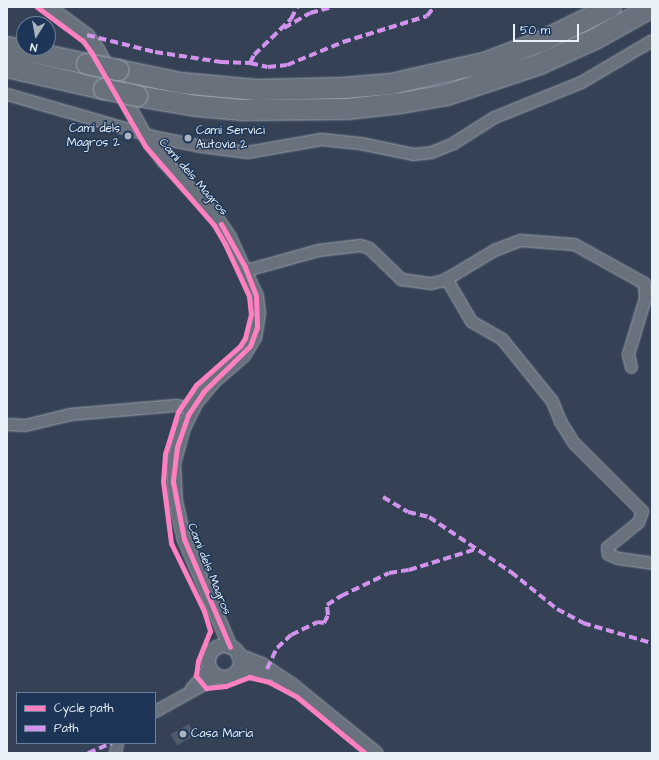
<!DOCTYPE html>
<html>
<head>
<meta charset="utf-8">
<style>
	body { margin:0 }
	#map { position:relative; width:659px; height:760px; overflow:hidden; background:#354255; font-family:"Architects Daughter",sans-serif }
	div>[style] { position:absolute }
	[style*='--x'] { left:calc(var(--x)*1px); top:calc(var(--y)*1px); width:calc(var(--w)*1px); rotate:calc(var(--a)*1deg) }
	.building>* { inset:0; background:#505a6a; transform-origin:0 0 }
	.roads { filter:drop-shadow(0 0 1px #9aa2ac) drop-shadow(0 0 1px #9aa2ac) }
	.minor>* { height:11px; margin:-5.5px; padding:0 5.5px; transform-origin:5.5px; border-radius:5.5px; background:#68717c }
	.tertiary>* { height:13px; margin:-6.5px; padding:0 6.5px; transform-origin:6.5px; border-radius:6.5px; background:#68717c }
	.tertiary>.ring { margin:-6.5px; padding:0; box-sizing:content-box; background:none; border:13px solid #68717c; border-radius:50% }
	.motorway>* { height:20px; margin:-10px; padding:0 10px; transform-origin:10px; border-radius:10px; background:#68717c }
	.bridges { filter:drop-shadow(0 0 1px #9aa2ac) drop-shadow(0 0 1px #9aa2ac) }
	.motorway-bridge>* { height:20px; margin:-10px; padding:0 10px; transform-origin:10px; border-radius:10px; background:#68717c }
	.quiet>* { height:4px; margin-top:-2px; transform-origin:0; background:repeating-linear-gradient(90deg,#d193ec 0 8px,transparent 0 12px) }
	.cycleway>* { height:5px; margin:-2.5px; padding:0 2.5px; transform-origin:2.5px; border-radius:2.5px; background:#ff80c0 }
	.dots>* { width:11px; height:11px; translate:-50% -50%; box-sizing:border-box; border:2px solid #1d3557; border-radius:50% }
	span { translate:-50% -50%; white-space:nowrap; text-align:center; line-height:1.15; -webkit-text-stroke:3px #1d3557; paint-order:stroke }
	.poi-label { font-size:12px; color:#e8f1f8 }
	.right { translate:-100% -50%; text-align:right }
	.left { translate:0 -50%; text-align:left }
	.street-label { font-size:12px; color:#e8f1f8 }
	.frame { position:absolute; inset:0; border:8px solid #e8f1f8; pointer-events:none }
	.legend { position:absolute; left:16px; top:692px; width:140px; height:52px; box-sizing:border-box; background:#1d3557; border:1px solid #6e8097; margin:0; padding:5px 7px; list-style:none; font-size:12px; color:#e8f1f8 }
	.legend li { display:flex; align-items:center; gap:8px; height:20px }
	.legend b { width:20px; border:1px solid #6e8097 }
	.north { position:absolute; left:16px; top:16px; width:40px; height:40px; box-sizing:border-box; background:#1d3557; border:1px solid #6e8097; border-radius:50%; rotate:191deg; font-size:11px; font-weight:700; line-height:16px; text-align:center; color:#e8f1f8 }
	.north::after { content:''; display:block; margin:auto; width:14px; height:18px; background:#a9b4bf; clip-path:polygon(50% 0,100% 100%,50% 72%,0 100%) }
	.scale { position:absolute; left:513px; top:24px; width:66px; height:18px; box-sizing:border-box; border:2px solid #e8f1f8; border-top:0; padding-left:5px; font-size:12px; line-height:14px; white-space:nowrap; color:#e8f1f8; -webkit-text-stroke:3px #1d3557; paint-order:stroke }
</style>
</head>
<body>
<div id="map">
	<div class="building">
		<div style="left:189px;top:724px;width:13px;height:21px;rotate:61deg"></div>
	</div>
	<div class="roads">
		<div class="minor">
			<div style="--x:7;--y:94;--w:155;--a:16.1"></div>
			<div style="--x:156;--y:137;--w:46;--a:11.3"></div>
			<div style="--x:201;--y:146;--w:46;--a:7.4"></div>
			<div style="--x:247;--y:152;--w:75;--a:-10"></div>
			<div style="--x:321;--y:139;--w:39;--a:6"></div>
			<div style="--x:360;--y:143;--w:54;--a:11.7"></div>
			<div style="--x:413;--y:154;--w:18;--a:-6"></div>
			<div style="--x:431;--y:152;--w:24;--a:-22"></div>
			<div style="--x:453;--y:143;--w:49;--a:-32.4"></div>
			<div style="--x:494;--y:117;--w:94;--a:-21.9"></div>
			<div style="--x:581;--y:82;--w:82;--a:-30.6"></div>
			<div style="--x:246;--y:270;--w:75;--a:-15.5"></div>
			<div style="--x:318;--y:250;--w:42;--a:-6.8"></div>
			<div style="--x:360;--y:245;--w:9;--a:18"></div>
			<div style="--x:369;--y:248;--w:45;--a:44.1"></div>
			<div style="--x:401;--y:279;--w:30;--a:8"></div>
			<div style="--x:431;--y:283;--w:13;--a:-13"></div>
			<div style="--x:444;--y:280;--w:58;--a:-31"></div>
			<div style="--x:494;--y:250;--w:28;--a:-21"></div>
			<div style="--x:520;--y:240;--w:54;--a:4.2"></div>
			<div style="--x:574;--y:244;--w:80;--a:29.1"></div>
			<div style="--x:644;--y:283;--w:15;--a:86"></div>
			<div style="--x:645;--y:298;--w:59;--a:106.9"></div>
			<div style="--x:628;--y:354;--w:13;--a:77"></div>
			<div style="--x:446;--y:278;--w:50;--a:59.8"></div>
			<div style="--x:471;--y:321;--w:36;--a:30"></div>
			<div style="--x:502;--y:339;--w:80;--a:51.1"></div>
			<div style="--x:552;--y:401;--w:22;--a:68"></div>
			<div style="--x:560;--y:421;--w:26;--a:58"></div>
			<div style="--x:574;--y:443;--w:96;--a:45"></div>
			<div style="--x:642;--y:511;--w:12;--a:110"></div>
			<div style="--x:638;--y:522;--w:40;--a:141"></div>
			<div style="--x:607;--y:547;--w:7;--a:82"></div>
			<div style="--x:608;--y:554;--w:11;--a:22"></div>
			<div style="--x:618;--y:558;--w:34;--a:8"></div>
			<div style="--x:7;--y:424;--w:18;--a:3"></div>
			<div style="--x:25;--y:425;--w:46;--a:-13.7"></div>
			<div style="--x:70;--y:414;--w:106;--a:-4.9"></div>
			<div style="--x:176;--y:405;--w:16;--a:11"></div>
			<div style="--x:191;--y:688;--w:28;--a:-49"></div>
			<div style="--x:155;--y:711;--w:72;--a:-29.1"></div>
			<div style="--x:115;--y:753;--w:10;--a:-79"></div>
		</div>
		<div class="tertiary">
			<div style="--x:49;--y:7;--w:47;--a:36.4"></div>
			<div style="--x:87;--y:35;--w:17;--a:54"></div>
			<div style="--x:97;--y:49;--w:94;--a:61.2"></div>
			<div style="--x:142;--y:131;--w:36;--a:54"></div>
			<div style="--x:163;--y:160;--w:76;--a:47.1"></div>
			<div style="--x:215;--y:216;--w:25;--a:56"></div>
			<div style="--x:229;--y:237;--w:65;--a:65.4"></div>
			<div style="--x:256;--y:296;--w:17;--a:83"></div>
			<div style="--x:258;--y:313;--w:24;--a:99"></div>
			<div style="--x:254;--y:337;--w:21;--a:121"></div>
			<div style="--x:243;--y:355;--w:38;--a:139"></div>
			<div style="--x:214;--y:380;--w:30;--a:130"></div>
			<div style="--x:195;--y:403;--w:30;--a:116"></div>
			<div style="--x:182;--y:430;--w:35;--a:105"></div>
			<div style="--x:173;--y:464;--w:37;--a:87"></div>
			<div style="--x:175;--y:501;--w:39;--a:77"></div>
			<div style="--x:184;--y:539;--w:117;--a:66.9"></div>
			<div class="ring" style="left:208px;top:645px;width:19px;height:19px"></div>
			<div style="--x:238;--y:655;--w:25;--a:21"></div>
			<div style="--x:261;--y:664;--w:36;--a:34"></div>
			<div style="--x:291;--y:684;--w:109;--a:39.1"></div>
			<div style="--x:236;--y:671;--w:34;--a:2"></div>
		</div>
		<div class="motorway">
			<div style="--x:7;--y:47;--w:82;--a:12"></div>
			<div style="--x:7;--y:67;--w:99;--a:12.8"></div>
			<div style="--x:118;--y:70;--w:64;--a:11.7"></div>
			<div style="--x:181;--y:83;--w:76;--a:5.3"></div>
			<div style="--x:257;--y:90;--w:86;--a:-1.3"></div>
			<div style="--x:343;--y:88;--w:48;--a:-4.8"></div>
			<div style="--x:391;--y:84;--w:95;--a:-12.7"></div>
			<div style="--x:484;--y:63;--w:60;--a:-20.6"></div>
			<div style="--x:540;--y:42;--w:79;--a:-26.2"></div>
			<div style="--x:137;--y:96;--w:61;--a:9.5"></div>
			<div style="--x:197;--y:106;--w:45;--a:5.1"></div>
			<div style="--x:242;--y:110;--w:105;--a:-0.5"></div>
			<div style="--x:347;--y:109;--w:54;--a:-6.3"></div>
			<div style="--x:401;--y:103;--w:47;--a:-9.9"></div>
			<div style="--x:447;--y:95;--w:98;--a:-18.4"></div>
			<div style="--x:540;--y:64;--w:60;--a:-24.4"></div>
			<div style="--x:595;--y:39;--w:65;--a:-29.3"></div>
		</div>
	</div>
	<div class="bridges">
		<div class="motorway-bridge">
			<div style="--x:87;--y:64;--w:32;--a:11"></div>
			<div style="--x:104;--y:89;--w:34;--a:12"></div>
		</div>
	</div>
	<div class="quiet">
		<div style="--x:284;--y:28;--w:30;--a:-30"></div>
		<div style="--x:310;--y:13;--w:24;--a:-15"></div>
		<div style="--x:87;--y:35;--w:70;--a:14"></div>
		<div style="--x:155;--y:52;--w:67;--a:8.6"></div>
		<div style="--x:221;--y:62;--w:29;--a:2"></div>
		<div style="--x:250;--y:63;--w:9;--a:-63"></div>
		<div style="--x:254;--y:55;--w:52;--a:-44.2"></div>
		<div style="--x:291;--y:19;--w:13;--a:-63"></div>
		<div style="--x:250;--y:63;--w:18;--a:13"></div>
		<div style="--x:268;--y:67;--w:19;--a:-6"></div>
		<div style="--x:287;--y:65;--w:61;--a:-22.3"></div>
		<div style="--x:343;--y:42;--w:88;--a:-17.2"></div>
		<div style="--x:427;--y:16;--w:11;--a:-52"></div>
		<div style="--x:383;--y:497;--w:29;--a:31"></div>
		<div style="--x:408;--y:512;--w:22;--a:13"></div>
		<div style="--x:429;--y:517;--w:99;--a:33.9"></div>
		<div style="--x:511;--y:572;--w:59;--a:38.8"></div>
		<div style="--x:557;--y:609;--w:30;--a:28"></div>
		<div style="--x:583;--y:623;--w:72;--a:16.2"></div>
		<div style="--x:267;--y:669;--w:23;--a:-65"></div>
		<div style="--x:277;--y:648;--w:19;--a:-43"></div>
		<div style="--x:291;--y:635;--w:30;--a:-26"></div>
		<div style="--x:318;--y:622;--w:6;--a:9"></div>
		<div style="--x:324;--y:623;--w:9;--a:-63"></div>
		<div style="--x:328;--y:615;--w:10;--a:-96"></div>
		<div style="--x:327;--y:605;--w:17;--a:-33"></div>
		<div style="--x:341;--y:596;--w:53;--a:-25.6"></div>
		<div style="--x:389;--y:573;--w:20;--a:-9"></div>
		<div style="--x:409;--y:570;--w:70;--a:-17.4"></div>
		<div style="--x:88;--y:753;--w:26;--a:-23"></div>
	</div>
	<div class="cycleway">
		<div style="--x:37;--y:7;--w:57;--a:36.5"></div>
		<div style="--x:83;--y:41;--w:14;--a:54"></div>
		<div style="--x:91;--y:52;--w:108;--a:60.1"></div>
		<div style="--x:145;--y:146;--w:105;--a:48.9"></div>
		<div style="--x:214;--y:225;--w:22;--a:60"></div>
		<div style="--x:225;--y:244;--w:57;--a:65.2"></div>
		<div style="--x:249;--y:296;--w:18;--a:84"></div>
		<div style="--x:251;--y:314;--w:25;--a:104"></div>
		<div style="--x:245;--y:338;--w:9;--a:122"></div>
		<div style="--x:240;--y:346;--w:59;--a:138.4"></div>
		<div style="--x:196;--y:385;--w:32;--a:124"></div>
		<div style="--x:178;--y:412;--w:44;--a:107.2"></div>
		<div style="--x:165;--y:454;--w:27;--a:94"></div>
		<div style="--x:163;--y:481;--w:63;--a:82.6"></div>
		<div style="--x:171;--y:543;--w:76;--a:64.1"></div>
		<div style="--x:204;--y:611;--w:21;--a:73"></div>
		<div style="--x:210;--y:631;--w:32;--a:112"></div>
		<div style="--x:198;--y:661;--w:15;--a:98"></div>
		<div style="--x:196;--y:676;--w:16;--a:50"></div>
		<div style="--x:206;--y:688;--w:20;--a:-6"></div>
		<div style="--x:226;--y:686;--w:25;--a:-21"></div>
		<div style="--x:249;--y:677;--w:21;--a:14"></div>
		<div style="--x:269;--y:682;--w:32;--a:28"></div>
		<div style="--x:297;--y:697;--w:88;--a:39.5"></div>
		<div style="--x:221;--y:224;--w:49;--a:60.8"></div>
		<div style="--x:245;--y:267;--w:31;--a:69"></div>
		<div style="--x:256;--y:296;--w:31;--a:88"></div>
		<div style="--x:257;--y:327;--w:20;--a:110"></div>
		<div style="--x:250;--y:346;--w:64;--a:135.6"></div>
		<div style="--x:204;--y:391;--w:29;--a:124"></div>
		<div style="--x:188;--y:415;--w:34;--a:109"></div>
		<div style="--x:177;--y:447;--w:35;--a:97"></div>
		<div style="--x:173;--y:482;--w:58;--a:79.1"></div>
		<div style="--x:184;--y:539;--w:117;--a:66.9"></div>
	</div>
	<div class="dots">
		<div style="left:128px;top:136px;background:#a9b4bf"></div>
		<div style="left:188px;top:138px;background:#a9b4bf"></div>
		<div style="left:183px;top:734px;background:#a9b4bf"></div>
	</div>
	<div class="poi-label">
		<span class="right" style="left:120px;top:136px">Camí dels<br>Magros 2</span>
		<span class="left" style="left:196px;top:138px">Camí Servici<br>Autovia 2</span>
		<span class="left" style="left:191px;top:734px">Casa María</span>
	</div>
	<div class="street-label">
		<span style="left:193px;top:177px;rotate:49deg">Camí dels Magros</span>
		<span style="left:209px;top:569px;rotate:68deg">Camí dels Magros</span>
	</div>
	<div class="frame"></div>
	<ul class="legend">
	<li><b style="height:5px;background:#ff80c0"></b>Cycle path</li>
	<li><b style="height:5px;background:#d193ec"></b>Path</li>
	</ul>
	<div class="north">N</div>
	<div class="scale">50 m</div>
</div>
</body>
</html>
